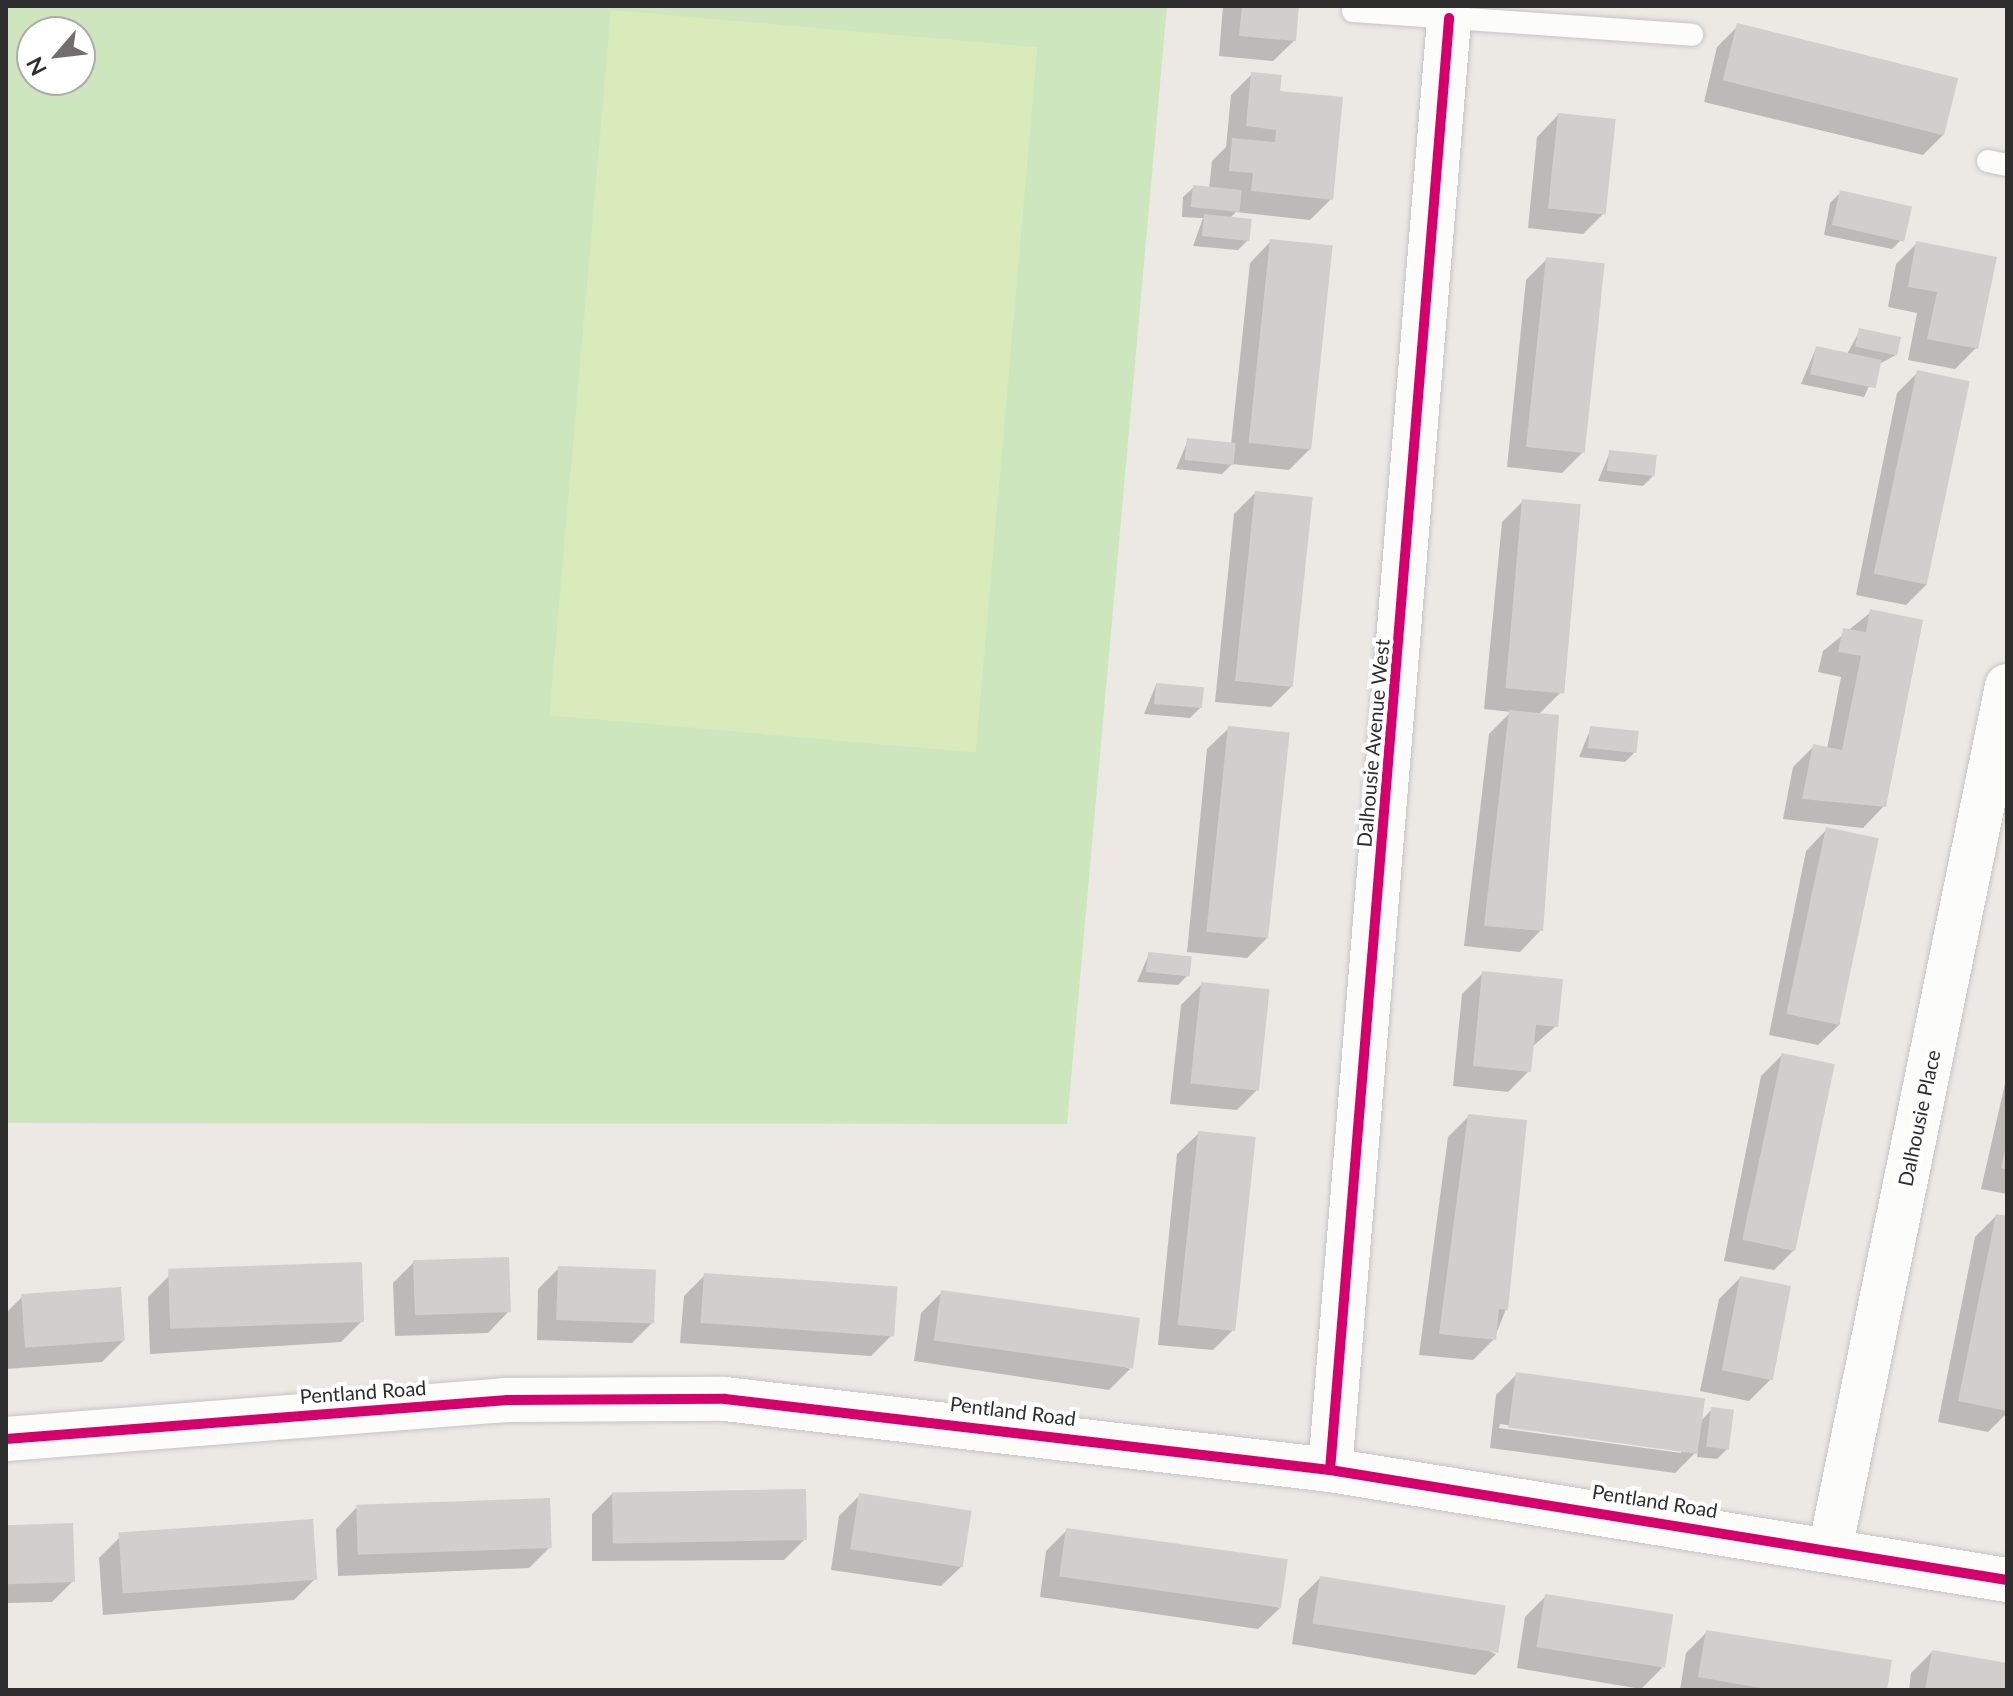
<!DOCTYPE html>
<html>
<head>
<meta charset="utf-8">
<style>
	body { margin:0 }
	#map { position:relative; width:2013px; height:1696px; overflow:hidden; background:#ece8e4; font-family:Lato,sans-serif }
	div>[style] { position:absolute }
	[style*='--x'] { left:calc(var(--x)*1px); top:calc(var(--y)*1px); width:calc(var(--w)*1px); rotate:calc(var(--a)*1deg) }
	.green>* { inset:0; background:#cee6be }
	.pitch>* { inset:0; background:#d9eabb; transform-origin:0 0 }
	.shadow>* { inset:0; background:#0003 }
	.building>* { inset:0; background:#d1cecb; transform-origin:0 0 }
	.roads { filter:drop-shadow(0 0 2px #c5c4c5) drop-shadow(0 0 2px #c5c4c5) }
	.lane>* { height:22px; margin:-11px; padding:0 11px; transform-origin:11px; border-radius:11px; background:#fcfcfb }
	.street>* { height:44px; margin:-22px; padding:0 22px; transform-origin:22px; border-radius:22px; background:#fcfcfb }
	.cycleway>* { height:10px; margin:-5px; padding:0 5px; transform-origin:5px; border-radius:5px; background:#d6006c }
	span { translate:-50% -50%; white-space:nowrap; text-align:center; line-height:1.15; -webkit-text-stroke:8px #fff; paint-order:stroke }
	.street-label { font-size:20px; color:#2e2e2e }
	.frame { position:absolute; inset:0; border:8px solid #2e2e2e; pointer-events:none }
	.north { position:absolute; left:16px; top:16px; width:80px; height:80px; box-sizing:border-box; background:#fff; border:2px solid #ababab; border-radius:50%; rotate:242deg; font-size:22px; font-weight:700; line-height:32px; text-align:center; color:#2e2e2e }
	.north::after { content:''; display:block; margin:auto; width:28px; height:36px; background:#706f6e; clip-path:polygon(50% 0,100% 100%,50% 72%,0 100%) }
</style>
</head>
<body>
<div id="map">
	<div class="green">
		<div style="clip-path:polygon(evenodd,6px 6px,1167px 6px,1067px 1124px,6px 1123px,6px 6px,32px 32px,80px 32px,80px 80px,32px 80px,32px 32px)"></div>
	</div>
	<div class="pitch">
		<div style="left:611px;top:10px;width:428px;height:708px;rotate:5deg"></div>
	</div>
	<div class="shadow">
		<div style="clip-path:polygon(1223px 6px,1297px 6px,1295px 40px,1273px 61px,1219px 56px)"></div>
		<div style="clip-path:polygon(1738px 26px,1944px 134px,1923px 155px,1704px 102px,1717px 47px)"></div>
		<div style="clip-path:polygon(1252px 74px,1278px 93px,1331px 199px,1310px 220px,1236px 212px,1229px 219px,1248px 240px,1238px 250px,1193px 246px,1203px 218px,1182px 217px,1183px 197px,1194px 187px,1209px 189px,1212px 161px,1226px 147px,1231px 95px)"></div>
		<div style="clip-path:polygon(1558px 115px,1604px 213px,1583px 234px,1528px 228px,1537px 137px)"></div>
		<div style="clip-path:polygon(1840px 193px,1902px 239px,1892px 249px,1824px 235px,1830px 203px)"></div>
		<div style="clip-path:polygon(1271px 241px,1310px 449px,1289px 470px,1232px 464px,1222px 474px,1176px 469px,1188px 440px,1231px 444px,1250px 263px)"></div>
		<div style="clip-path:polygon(1917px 243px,1976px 348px,1955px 369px,1908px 360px,1917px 313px,1888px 307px,1896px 264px)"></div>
		<div style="clip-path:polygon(1547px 259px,1583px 452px,1562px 473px,1507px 467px,1526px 280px)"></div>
		<div style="clip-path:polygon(1860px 330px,1896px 355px,1879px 364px,1864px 397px,1801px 384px,1816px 348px,1847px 354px)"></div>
		<div style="clip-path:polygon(1918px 372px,1927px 584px,1906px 605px,1856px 595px,1897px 393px)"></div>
		<div style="clip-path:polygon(1610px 452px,1653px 476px,1643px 486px,1598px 481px)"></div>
		<div style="clip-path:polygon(1255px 493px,1292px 686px,1271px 707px,1215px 702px,1234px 514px)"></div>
		<div style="clip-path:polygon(1523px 501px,1560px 693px,1538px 715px,1541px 930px,1520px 952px,1464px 946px,1489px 734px,1511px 712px,1484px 709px,1502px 522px)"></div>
		<div style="clip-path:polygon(1871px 612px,1884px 806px,1863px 828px,1783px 819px,1793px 767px,1814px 746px,1827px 749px,1841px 677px,1818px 672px,1823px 651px)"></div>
		<div style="clip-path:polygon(1156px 685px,1200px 708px,1190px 718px,1144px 714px)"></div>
		<div style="clip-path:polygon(1229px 728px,1268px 937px,1247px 958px,1187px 952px,1207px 749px)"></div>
		<div style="clip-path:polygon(1591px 728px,1635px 752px,1625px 762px,1579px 757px)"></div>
		<div style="clip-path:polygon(1827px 829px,1840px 1024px,1818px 1045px,1769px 1035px,1806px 851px)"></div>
		<div style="clip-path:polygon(1149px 954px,1188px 975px,1178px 985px,1137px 982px)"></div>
		<div style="clip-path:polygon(1483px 973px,1556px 1026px,1532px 1047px,1529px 1071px,1508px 1092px,1453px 1086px,1462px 994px)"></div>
		<div style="clip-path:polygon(1202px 984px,1258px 1089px,1237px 1110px,1170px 1104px,1181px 1005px)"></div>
		<div style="clip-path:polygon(1782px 1055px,1795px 1249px,1774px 1270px,1724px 1261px,1761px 1076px)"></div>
		<div style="clip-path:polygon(2007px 1075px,2007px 1194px,1981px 1189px)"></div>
		<div style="clip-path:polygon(1469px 1116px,1506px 1309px,1494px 1339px,1473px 1360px,1419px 1355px,1448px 1137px)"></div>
		<div style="clip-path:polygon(1199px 1133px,1234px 1329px,1213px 1350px,1158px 1345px,1177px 1154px)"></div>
		<div style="clip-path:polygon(1996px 1216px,2007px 1218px,2007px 1413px,1988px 1432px,1938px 1422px,1975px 1237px)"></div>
		<div style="clip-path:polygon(414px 1262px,509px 1311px,488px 1333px,395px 1336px,393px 1283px)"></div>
		<div style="clip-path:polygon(559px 1268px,653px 1322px,632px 1343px,537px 1340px,538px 1289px)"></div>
		<div style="clip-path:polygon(705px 1275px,892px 1335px,871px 1356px,680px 1343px,684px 1296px)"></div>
		<div style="clip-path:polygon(169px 1276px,362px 1321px,341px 1342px,150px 1354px,148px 1297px)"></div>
		<div style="clip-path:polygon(1740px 1278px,1770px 1380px,1749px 1401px,1700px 1391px,1719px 1299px)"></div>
		<div style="clip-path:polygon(942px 1292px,1130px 1369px,1109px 1390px,914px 1361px,921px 1313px)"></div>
		<div style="clip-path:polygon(22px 1297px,123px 1341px,102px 1362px,6px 1369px,6px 1313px)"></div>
		<div style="clip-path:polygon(evenodd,1517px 1374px,1700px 1422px,1712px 1409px,1727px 1449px,1717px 1459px,1697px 1457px,1698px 1450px,1675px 1473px,1490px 1448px,1496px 1395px,1517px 1374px,1500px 1424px,1681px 1449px,1681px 1453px,1499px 1428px,1500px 1424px)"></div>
		<div style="clip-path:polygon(613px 1493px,805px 1539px,784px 1560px,592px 1561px,592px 1514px)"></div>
		<div style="clip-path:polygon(860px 1495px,963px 1565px,941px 1586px,831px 1570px,839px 1516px)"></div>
		<div style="clip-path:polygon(357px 1507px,550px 1547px,529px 1568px,338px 1576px,336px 1529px)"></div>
		<div style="clip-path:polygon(6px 1526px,73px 1581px,52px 1602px,6px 1603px)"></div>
		<div style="clip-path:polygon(1067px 1530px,1280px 1608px,1258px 1629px,1040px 1597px,1046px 1551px)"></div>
		<div style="clip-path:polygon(120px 1537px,315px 1579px,294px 1600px,103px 1615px,99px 1558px)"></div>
		<div style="clip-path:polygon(1320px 1578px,1496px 1654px,1475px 1675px,1292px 1644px,1299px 1599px)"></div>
		<div style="clip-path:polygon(1546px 1596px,1662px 1668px,1641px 1689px,1517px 1668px,1525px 1617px)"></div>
		<div style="clip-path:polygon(1707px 1632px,1885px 1690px,1680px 1690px,1686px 1653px)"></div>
		<div style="clip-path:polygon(1932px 1652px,2007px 1665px,2007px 1690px,1909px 1690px,1911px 1673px)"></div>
	</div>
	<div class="building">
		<div style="clip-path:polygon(1242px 6px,1299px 6px,1296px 41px,1239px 36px)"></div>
		<div style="left:1737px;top:23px;width:228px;height:59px;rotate:14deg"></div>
		<div style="clip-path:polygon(1251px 72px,1282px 75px,1280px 91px,1343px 97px,1333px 200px,1251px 191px,1253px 173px,1229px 171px,1232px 138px,1275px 142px,1276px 130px,1246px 126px)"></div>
		<div style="left:1558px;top:113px;width:58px;height:96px;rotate:6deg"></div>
		<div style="left:1193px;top:185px;width:49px;height:22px;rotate:6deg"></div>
		<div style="left:1840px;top:190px;width:74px;height:36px;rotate:13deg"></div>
		<div style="left:1204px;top:214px;width:48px;height:22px;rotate:6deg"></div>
		<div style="left:1270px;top:239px;width:63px;height:205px;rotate:6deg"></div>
		<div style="clip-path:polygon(1916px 241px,1997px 257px,1978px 349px,1927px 339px,1937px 292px,1908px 287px)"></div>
		<div style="left:1546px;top:257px;width:59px;height:191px;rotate:6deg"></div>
		<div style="left:1859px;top:328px;width:43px;height:19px;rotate:12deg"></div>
		<div style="left:1816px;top:346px;width:67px;height:29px;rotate:12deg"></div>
		<div style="left:1917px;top:370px;width:54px;height:208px;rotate:12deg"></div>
		<div style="left:1187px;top:438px;width:49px;height:22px;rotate:6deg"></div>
		<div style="left:1609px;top:450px;width:48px;height:21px;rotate:6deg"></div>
		<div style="left:1255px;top:491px;width:58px;height:191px;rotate:6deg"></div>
		<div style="left:1522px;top:499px;width:59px;height:190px;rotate:5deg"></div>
		<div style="clip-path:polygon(1870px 609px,1923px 620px,1886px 807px,1802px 799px,1813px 744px,1842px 750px,1861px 656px,1838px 652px,1843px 628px,1866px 632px)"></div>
		<div style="left:1156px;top:683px;width:48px;height:21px;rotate:5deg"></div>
		<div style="clip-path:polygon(1509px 710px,1559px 715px,1543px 931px,1484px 926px)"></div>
		<div style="left:1228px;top:726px;width:62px;height:207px;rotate:6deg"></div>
		<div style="left:1590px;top:726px;width:49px;height:22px;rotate:6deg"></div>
		<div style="left:1826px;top:827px;width:54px;height:191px;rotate:12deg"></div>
		<div style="left:1148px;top:952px;width:44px;height:20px;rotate:6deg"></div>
		<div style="clip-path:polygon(1482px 971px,1563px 979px,1558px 1027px,1536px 1025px,1531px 1072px,1473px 1066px)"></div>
		<div style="left:1201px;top:982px;width:69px;height:102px;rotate:6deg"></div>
		<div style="left:1782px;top:1053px;width:54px;height:191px;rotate:12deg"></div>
		<div style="clip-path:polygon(1468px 1114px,1527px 1120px,1508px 1310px,1499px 1309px,1496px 1340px,1439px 1334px)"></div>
		<div style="left:1198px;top:1131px;width:58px;height:195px;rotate:6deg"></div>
		<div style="clip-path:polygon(2006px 1145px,2007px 1145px,2007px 1170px,2001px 1168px)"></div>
		<div style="clip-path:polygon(1996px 1214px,2007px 1216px,2007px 1411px,1958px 1401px)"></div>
		<div style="left:509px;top:1257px;width:55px;height:96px;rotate:88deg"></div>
		<div style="left:362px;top:1262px;width:60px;height:194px;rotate:88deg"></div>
		<div style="left:558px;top:1266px;width:98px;height:54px;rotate:2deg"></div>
		<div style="left:704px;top:1273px;width:194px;height:50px;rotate:4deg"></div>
		<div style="left:1740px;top:1276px;width:52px;height:96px;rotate:11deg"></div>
		<div style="left:121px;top:1287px;width:54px;height:100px;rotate:86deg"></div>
		<div style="left:941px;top:1290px;width:201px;height:51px;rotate:8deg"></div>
		<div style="left:1516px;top:1372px;width:191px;height:56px;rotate:8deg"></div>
		<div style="left:1711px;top:1407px;width:23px;height:40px;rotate:7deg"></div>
		<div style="left:806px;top:1489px;width:51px;height:194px;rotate:89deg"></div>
		<div style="left:859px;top:1493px;width:114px;height:57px;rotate:9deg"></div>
		<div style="left:550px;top:1498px;width:50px;height:194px;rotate:88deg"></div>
		<div style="left:313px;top:1519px;width:61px;height:195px;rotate:86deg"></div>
		<div style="left:73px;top:1523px;width:59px;height:67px;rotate:88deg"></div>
		<div style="left:1066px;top:1528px;width:224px;height:49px;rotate:8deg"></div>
		<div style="left:1320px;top:1576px;width:188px;height:48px;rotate:9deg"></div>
		<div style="left:1545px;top:1594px;width:130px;height:54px;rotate:9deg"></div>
		<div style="clip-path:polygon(1706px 1630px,1892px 1660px,1887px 1690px,1772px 1690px,1698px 1677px)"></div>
		<div style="clip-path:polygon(1932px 1650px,2007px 1663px,2007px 1690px,1925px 1690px)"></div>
	</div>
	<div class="roads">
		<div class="lane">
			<div style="--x:1353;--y:11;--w:340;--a:4"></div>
			<div style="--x:1988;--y:161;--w:19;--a:12"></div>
		</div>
		<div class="street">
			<div style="--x:6;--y:1439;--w:503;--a:-4.45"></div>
			<div style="--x:507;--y:1400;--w:218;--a:-0.3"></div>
			<div style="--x:725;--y:1399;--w:609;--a:6.69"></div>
			<div style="--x:1330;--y:1470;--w:686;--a:9.23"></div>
			<div style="--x:1330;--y:1470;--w:1457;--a:-85.31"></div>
			<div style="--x:1830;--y:1550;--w:882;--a:-78.42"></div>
		</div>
	</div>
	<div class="cycleway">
		<div style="--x:6;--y:1439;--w:503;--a:-4.45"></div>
		<div style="--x:507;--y:1400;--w:218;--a:-0.3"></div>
		<div style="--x:725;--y:1399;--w:609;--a:6.69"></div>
		<div style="--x:1330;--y:1470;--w:686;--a:9.23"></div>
		<div style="--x:1330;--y:1470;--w:1457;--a:-85.31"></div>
	</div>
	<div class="street-label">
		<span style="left:1373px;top:743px;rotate:-85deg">Dalhousie Avenue West</span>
		<span style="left:1919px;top:1118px;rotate:-78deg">Dalhousie Place</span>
		<span style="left:363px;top:1392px;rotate:-4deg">Pentland Road</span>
		<span style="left:1013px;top:1411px;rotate:7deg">Pentland Road</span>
		<span style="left:1655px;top:1501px;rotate:9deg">Pentland Road</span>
	</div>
	<div class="frame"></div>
	<div class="north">N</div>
</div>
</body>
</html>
